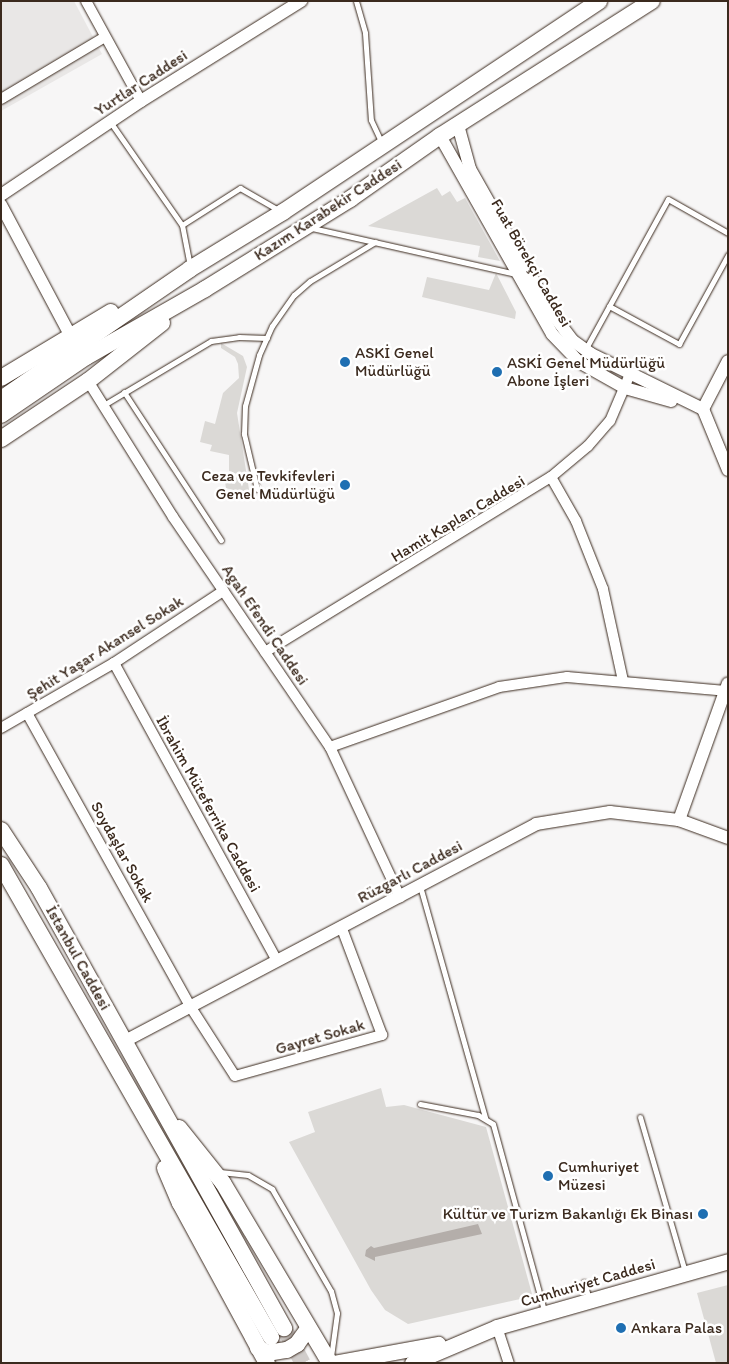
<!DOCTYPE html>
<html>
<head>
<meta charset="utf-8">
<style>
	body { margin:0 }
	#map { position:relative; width:729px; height:1364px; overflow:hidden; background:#f7f6f6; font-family:Itim,sans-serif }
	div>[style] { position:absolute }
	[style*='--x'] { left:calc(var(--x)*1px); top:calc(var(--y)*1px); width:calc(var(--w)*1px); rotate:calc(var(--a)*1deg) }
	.built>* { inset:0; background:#e9e7e6 }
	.green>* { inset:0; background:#dbd9d6 }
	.water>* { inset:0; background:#b4aeaa }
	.primary-tunnel>* { height:16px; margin-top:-8px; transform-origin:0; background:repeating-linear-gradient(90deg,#d1cdcb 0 16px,transparent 0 24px) }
	.roads { filter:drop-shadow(0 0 1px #3b2a1e) drop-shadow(0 0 1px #3b2a1e) }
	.service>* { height:5px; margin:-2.5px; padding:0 2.5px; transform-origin:2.5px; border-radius:2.5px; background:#fff }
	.minor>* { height:10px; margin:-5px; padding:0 5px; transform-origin:5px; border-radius:5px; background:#fff }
	.tertiary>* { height:12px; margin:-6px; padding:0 6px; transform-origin:6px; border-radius:6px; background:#fff }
	.secondary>* { height:15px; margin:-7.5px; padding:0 7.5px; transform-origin:7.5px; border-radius:7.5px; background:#fff }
	.primary>* { height:16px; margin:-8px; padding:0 8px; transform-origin:8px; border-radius:8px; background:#fff }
	.dots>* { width:14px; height:14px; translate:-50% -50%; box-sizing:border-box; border:2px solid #fff; border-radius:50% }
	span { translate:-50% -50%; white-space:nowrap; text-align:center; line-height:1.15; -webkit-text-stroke:5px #fff; paint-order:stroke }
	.street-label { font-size:16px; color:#3b2a1e }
	.poi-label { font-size:16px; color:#3b2a1e }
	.left { translate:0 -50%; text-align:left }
	.right { translate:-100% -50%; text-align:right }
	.frame { position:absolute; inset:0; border:2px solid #3b2a1e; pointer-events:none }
</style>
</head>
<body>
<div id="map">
	<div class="built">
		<div style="clip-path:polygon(1px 1px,74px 1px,102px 54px,1px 111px)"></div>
	</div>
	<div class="green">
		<div style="clip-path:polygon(437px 188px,442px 196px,450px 191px,457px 202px,465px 198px,500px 261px,478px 257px,480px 246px,368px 226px)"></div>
		<div style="clip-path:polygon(496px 273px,516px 312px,515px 319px,422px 297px,427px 277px,489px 290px)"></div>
		<div style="clip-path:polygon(221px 343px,243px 356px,247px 367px,237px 413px,250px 496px,226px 488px,225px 482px,235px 484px,237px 474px,229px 471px,229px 455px,210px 451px,212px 445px,200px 442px,205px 421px,215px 424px,223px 393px,239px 378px,238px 364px,235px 357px,221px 348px)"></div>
		<div style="clip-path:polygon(381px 1088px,386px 1107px,404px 1105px,486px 1127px,532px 1294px,529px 1297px,408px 1324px,385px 1310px,371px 1290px,289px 1142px,315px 1132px,308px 1112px)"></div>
		<div style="clip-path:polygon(728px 1285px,728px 1363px,716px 1363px,697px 1293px)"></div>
	</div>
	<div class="water">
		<div style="clip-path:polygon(478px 1224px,482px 1234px,375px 1257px,375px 1261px,365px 1256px,366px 1250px,371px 1246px,374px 1248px)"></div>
	</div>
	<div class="primary-tunnel">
		<div style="--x:284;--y:1328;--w:40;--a:62"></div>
	</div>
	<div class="roads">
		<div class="service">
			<div style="--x:356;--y:1;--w:33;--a:74"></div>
			<div style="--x:365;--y:33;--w:87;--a:86.1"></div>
			<div style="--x:371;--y:120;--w:26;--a:65"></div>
			<div style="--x:111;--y:123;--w:124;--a:55.2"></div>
			<div style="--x:312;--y:228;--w:209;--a:12.7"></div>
			<div style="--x:190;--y:266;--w:42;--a:-101"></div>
			<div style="--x:182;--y:225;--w:69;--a:-32.5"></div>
			<div style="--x:240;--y:188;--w:46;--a:29.9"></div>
			<div style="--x:609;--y:306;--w:80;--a:28.5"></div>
			<div style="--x:679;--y:344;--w:102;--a:-61.2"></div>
			<div style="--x:585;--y:350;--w:172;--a:-61.2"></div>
			<div style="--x:668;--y:199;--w:69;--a:29.5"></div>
			<div style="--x:124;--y:392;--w:177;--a:56.8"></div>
			<div style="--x:102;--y:406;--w:127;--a:-30.8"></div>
			<div style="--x:211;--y:341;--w:28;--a:-8"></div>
			<div style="--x:239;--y:337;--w:28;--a:2"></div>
			<div style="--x:257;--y:489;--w:57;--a:-103.3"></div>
			<div style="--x:244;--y:434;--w:28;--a:-88"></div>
			<div style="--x:245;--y:406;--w:53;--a:-74.6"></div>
			<div style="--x:259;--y:355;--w:32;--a:-66"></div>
			<div style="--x:272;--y:326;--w:38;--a:-55"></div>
			<div style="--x:294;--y:295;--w:21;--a:-41"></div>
			<div style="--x:310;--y:281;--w:76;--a:-31"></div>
			<div style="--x:420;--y:886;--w:241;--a:74.3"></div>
			<div style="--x:420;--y:1104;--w:59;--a:10.7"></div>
			<div style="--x:478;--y:1115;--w:17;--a:31"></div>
			<div style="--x:493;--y:1124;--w:193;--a:74.7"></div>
			<div style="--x:640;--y:1117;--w:161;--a:73.8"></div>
			<div style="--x:220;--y:1172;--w:28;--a:6"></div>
			<div style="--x:248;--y:1175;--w:28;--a:30"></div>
			<div style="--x:272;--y:1189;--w:118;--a:60"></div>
			<div style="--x:331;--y:1291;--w:23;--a:75"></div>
			<div style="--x:337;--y:1313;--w:44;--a:97.8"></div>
			<div style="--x:584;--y:1282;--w:19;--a:74"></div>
		</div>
		<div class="minor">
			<div style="--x:86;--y:1;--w:114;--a:61.2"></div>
			<div style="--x:1;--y:99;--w:121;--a:-30.8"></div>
			<div style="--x:88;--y:381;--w:160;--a:58"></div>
			<div style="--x:173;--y:517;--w:278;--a:55.7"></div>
			<div style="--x:330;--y:747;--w:166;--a:65"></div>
			<div style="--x:551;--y:477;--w:51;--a:60.4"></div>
			<div style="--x:576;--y:521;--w:73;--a:68.3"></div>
			<div style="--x:603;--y:589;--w:94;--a:77.7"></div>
			<div style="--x:265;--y:652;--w:335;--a:-31.5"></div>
			<div style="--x:551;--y:477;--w:48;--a:-40"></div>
			<div style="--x:588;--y:446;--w:33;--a:-49"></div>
			<div style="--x:610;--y:421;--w:51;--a:-66.9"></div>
			<div style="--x:114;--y:663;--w:337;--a:61.3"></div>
			<div style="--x:27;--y:713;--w:335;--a:60.9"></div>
			<div style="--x:190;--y:1006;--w:83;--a:57.3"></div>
			<div style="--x:235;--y:1076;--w:153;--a:-15.6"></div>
			<div style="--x:382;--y:1035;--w:116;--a:-110.6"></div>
			<div style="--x:1;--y:728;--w:130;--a:-29.9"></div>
			<div style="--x:114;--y:663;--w:131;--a:-33.4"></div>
			<div style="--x:330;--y:747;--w:179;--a:-19.5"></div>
			<div style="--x:499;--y:687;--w:69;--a:-8.4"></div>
			<div style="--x:567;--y:677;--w:162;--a:5"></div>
			<div style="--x:497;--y:1327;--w:38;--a:72"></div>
		</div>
		<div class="tertiary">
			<div style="--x:458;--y:125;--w:46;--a:74.7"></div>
			<div style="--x:470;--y:169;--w:164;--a:60.5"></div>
			<div style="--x:551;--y:312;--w:35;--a:53"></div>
			<div style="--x:572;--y:340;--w:24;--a:36"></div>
			<div style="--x:591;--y:354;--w:125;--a:26.2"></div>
			<div style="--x:703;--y:409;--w:66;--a:67.7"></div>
			<div style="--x:440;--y:136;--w:227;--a:60.5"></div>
			<div style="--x:552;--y:334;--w:39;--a:46"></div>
			<div style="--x:579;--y:362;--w:53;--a:29.5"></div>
			<div style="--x:625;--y:388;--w:48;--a:15.8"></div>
			<div style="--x:1;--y:195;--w:169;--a:-33.9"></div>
			<div style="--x:141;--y:101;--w:189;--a:-32"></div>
			<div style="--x:1;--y:205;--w:147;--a:62"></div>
			<div style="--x:703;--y:409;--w:54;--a:-62.5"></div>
			<div style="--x:679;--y:820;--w:145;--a:-70.3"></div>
			<div style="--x:125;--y:1041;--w:465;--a:-27.8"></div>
			<div style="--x:536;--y:824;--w:75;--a:-9.2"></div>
			<div style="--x:610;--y:812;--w:69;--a:6.6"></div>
			<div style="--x:679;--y:820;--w:52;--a:20.2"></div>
		</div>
		<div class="secondary">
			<div style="--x:334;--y:1363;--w:106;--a:-10.4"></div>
			<div style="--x:412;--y:1363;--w:92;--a:-23"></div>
			<div style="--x:497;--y:1327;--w:240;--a:-15.9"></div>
		</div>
		<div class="primary">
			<div style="--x:1;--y:378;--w:128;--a:-31"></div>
			<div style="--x:1;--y:399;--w:229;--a:-34.5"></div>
			<div style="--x:190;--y:269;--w:109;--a:-31.5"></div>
			<div style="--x:283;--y:212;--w:380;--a:-33.7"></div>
			<div style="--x:1;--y:415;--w:103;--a:-34.3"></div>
			<div style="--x:86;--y:357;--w:137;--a:-29.7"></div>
			<div style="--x:205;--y:289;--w:171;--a:-31.8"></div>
			<div style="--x:350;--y:199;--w:110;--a:-35"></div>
			<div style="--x:440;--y:136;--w:251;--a:-32.5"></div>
			<div style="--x:1;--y:439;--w:105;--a:-33.7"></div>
			<div style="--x:88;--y:381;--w:94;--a:-38.1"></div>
			<div style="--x:1;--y:830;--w:69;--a:56.8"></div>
			<div style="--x:39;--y:888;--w:504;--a:60.89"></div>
			<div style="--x:1;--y:865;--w:544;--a:60.23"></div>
			<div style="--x:179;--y:1128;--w:70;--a:51.3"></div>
			<div style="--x:223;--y:1183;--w:209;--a:59.3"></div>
			<div style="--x:165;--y:1168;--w:38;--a:67"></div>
			<div style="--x:180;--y:1203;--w:182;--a:61.5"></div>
			<div style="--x:258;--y:1348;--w:10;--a:29"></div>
			<div style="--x:267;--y:1353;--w:20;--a:-9"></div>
			<div style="--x:287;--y:1350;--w:12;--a:-31"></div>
			<div style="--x:297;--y:1344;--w:19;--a:-54"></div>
		</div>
	</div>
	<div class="dots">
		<div style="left:345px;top:362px;background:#1f6fb2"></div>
		<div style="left:497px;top:372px;background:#1f6fb2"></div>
		<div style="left:345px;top:485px;background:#1f6fb2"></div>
		<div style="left:548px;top:1176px;background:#1f6fb2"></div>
		<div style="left:703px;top:1214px;background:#1f6fb2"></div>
		<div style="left:621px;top:1328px;background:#1f6fb2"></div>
	</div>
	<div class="street-label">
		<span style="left:141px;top:83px;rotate:-33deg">Yurtlar Caddesi</span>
		<span style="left:328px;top:210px;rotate:-33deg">Kazım Karabekir Caddesi</span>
		<span style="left:531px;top:263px;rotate:60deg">Fuat Börekçi Caddesi</span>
		<span style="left:458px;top:519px;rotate:-31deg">Hamit Kaplan Caddesi</span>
		<span style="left:265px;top:625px;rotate:56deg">Agah Efendi Caddesi</span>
		<span style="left:105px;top:648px;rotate:-32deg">Şehit Yaşar Akansel Sokak</span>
		<span style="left:208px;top:804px;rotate:61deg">İbrahim Müteferrika Caddesi</span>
		<span style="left:122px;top:852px;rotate:61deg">Soydaşlar Sokak</span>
		<span style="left:410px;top:872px;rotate:-28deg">Rüzgarlı Caddesi</span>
		<span style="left:78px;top:958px;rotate:61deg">İstanbul Caddesi</span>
		<span style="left:320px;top:1037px;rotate:-16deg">Gayret Sokak</span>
		<span style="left:588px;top:1283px;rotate:-16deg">Cumhuriyet Caddesi</span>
	</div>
	<div class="poi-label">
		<span class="left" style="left:355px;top:362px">ASKİ Genel<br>Müdürlüğü</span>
		<span class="left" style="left:507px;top:372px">ASKİ Genel Müdürlüğü<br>Abone İşleri</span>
		<span class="right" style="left:335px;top:485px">Ceza ve Tevkifevleri<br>Genel Müdürlüğü</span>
		<span class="left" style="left:558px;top:1176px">Cumhuriyet<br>Müzesi</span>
		<span class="right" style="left:693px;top:1214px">Kültür ve Turizm Bakanlığı Ek Binası</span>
		<span class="left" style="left:631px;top:1328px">Ankara Palas</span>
	</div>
	<div class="frame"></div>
</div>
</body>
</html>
